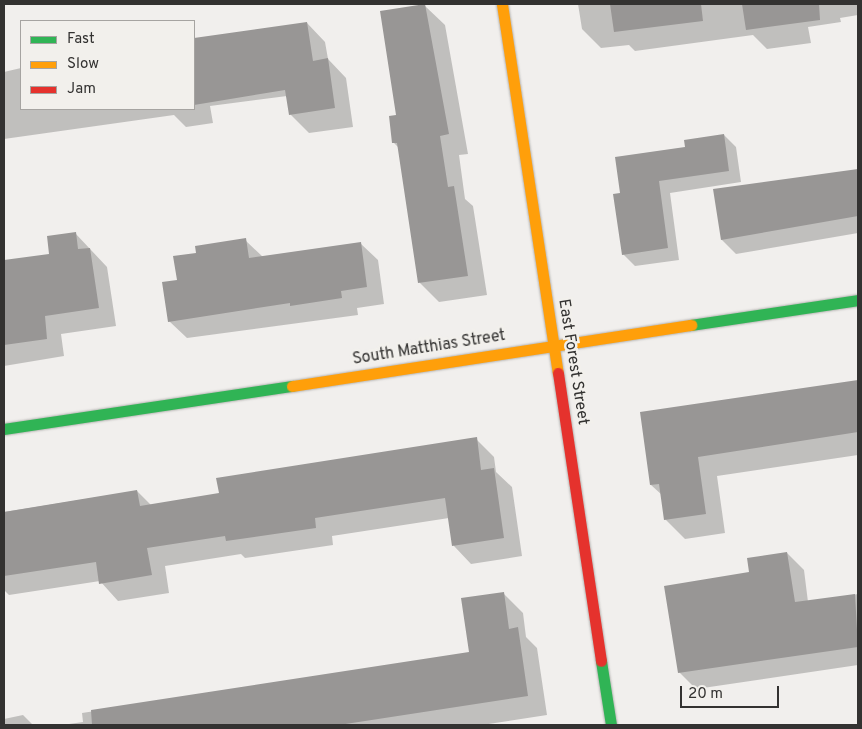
<!DOCTYPE html>
<html>
<head>
<meta charset="utf-8">
<style>
	body { margin:0 }
	#map { position:relative; width:862px; height:729px; overflow:hidden; background:#f1efed; font-family:Overpass,sans-serif }
	div>[style] { position:absolute }
	[style*='--x'] { left:calc(var(--x)*1px); top:calc(var(--y)*1px); width:calc(var(--w)*1px); rotate:calc(var(--a)*1deg) }
	.shadow>* { inset:0; background:#0003 }
	.building>* { inset:0; background:#989695 }
	.roads { filter:drop-shadow(0 0 1px #b6b5b3) drop-shadow(0 0 1px #b6b5b3) }
	.fast>* { height:11px; margin:-5.5px; padding:0 5.5px; transform-origin:5.5px; border-radius:5.5px; background:#30b455 }
	.slow>* { height:11px; margin:-5.5px; padding:0 5.5px; transform-origin:5.5px; border-radius:5.5px; background:#ff9f0a }
	.jam>* { height:11px; margin:-5.5px; padding:0 5.5px; transform-origin:5.5px; border-radius:5.5px; background:#e5322d }
	span { translate:-50% -50%; white-space:nowrap; text-align:center; line-height:1.15; -webkit-text-stroke:5px #f2f0ec; paint-order:stroke }
	.street-label { font-size:16px; color:#333231 }
	.frame { position:absolute; inset:0; border:5px solid #333231; pointer-events:none }
	.legend { position:absolute; left:20px; top:20px; width:175px; height:90px; box-sizing:border-box; background:#f2f0ec; border:1px solid #a6a4a1; margin:0; padding:6px 9px; list-style:none; font-size:15px; color:#333231 }
	.legend li { display:flex; align-items:center; gap:10px; height:25px }
	.legend b { width:25px; border:1px solid #a6a4a1 }
	.scale { position:absolute; left:680px; top:686px; width:99px; height:22px; box-sizing:border-box; border:2px solid #333231; border-top:0; padding-left:6px; font-size:15px; line-height:18px; white-space:nowrap; color:#333231; -webkit-text-stroke:4px #f2f0ec; paint-order:stroke }
</style>
</head>
<body>
<div id="map">
	<div class="shadow">
		<div style="clip-path:polygon(578px 4px,858px 4px,858px 15px,840px 18px,841px 22px,808px 27px,811px 43px,767px 49px,753px 35px,635px 51px,629px 45px,601px 48px,582px 29px)"></div>
		<div style="clip-path:polygon(425px 6px,445px 25px,468px 154px,459px 155px,465px 199px,473px 206px,487px 295px,439px 302px,420px 283px,399px 148px,394px 143px)"></div>
		<div style="clip-path:polygon(307px 23px,325px 42px,328px 59px,346px 78px,353px 127px,309px 133px,290px 114px,287px 96px,210px 106px,213px 123px,186px 127px,174px 115px,4px 139px,4px 72px,21px 68px,21px 109px,194px 109px,194px 47px)"></div>
		<div style="clip-path:polygon(724px 135px,736px 147px,741px 182px,670px 193px,679px 260px,635px 266px,623px 254px,622px 194px)"></div>
		<div style="clip-path:polygon(858px 170px,858px 233px,736px 254px,722px 240px,714px 190px)"></div>
		<div style="clip-path:polygon(75px 233px,107px 267px,116px 326px,61px 334px,64px 356px,4px 366px,4px 262px,50px 255px)"></div>
		<div style="clip-path:polygon(245px 240px,263px 257px,360px 243px,378px 260px,384px 304px,357px 308px,358px 315px,187px 338px,169px 321px,179px 281px,197px 254px)"></div>
		<div style="clip-path:polygon(858px 381px,858px 455px,717px 476px,725px 533px,685px 539px,665px 519px,662px 495px,651px 485px,641px 413px)"></div>
		<div style="clip-path:polygon(476px 439px,494px 457px,496px 472px,512px 487px,522px 556px,471px 564px,454px 546px,449px 518px,332px 536px,333px 545px,245px 558px,241px 554px,165px 566px,169px 593px,118px 601px,100px 581px,9px 595px,4px 590px,4px 512px,137px 491px,151px 505px,220px 494px)"></div>
		<div style="clip-path:polygon(787px 553px,804px 570px,808px 602px,858px 594px,858px 665px,696px 689px,679px 672px,750px 573px)"></div>
		<div style="clip-path:polygon(503px 593px,523px 613px,526px 637px,537px 648px,547px 715px,482px 725px,62px 725px,83px 722px,82px 713px,471px 653px)"></div>
		<div style="clip-path:polygon(23px 715px,33px 725px,4px 725px,4px 719px)"></div>
	</div>
	<div class="building">
		<div style="clip-path:polygon(425px 4px,449px 134px,440px 136px,448px 187px,454px 186px,468px 276px,418px 283px,397px 143px,392px 143px,389px 116px,396px 115px,380px 11px)"></div>
		<div style="clip-path:polygon(610px 4px,701px 4px,703px 21px,614px 32px)"></div>
		<div style="clip-path:polygon(742px 4px,819px 4px,820px 20px,746px 30px)"></div>
		<div style="clip-path:polygon(307px 22px,313px 61px,328px 58px,335px 108px,289px 115px,285px 90px,194px 105px,194px 38px)"></div>
		<div style="clip-path:polygon(724px 134px,729px 171px,659px 181px,668px 248px,622px 255px,613px 194px,620px 193px,615px 157px,685px 147px,684px 140px)"></div>
		<div style="clip-path:polygon(858px 169px,858px 216px,721px 240px,713px 189px)"></div>
		<div style="clip-path:polygon(76px 232px,78px 249px,90px 248px,99px 308px,45px 316px,47px 339px,4px 345px,4px 260px,49px 254px,47px 236px)"></div>
		<div style="clip-path:polygon(246px 238px,249px 258px,361px 242px,367px 287px,341px 291px,342px 298px,290px 306px,290px 303px,168px 322px,162px 282px,177px 280px,173px 256px,196px 253px,195px 246px)"></div>
		<div style="clip-path:polygon(858px 380px,858px 432px,698px 457px,706px 514px,664px 520px,659px 484px,650px 485px,640px 412px)"></div>
		<div style="clip-path:polygon(477px 437px,481px 470px,494px 468px,504px 538px,452px 546px,445px 498px,315px 518px,316px 528px,226px 541px,225px 536px,147px 548px,152px 575px,99px 584px,96px 562px,4px 576px,4px 512px,137px 490px,140px 506px,219px 493px,216px 478px)"></div>
		<div style="clip-path:polygon(787px 552px,795px 602px,855px 594px,858px 647px,678px 673px,664px 586px,749px 572px,747px 558px)"></div>
		<div style="clip-path:polygon(504px 592px,509px 629px,518px 627px,528px 696px,339px 725px,92px 725px,91px 710px,469px 652px,461px 598px)"></div>
	</div>
	<div class="roads">
		<div class="fast">
			<div style="--x:691;--y:325;--w:169;--a:-8.5"></div>
			<div style="--x:4;--y:429;--w:291;--a:-8.5"></div>
			<div style="--x:601;--y:661;--w:65;--a:81.1"></div>
		</div>
		<div class="slow">
			<div style="--x:502;--y:4;--w:373;--a:81.4"></div>
			<div style="--x:292;--y:386;--w:404;--a:-8.7"></div>
		</div>
		<div class="jam">
			<div style="--x:558;--y:373;--w:291;--a:81.5"></div>
		</div>
	</div>
	<div class="street-label">
		<span style="left:429px;top:348px;rotate:-9deg">South Matthias Street</span>
		<span style="left:573px;top:362px;rotate:81deg">East Forest Street</span>
	</div>
	<div class="frame"></div>
	<ul class="legend">
	<li><b style="height:6px;background:#30b455"></b>Fast</li>
	<li><b style="height:6px;background:#ff9f0a"></b>Slow</li>
	<li><b style="height:6px;background:#e5322d"></b>Jam</li>
	</ul>
	<div class="scale">20 m</div>
</div>
</body>
</html>
